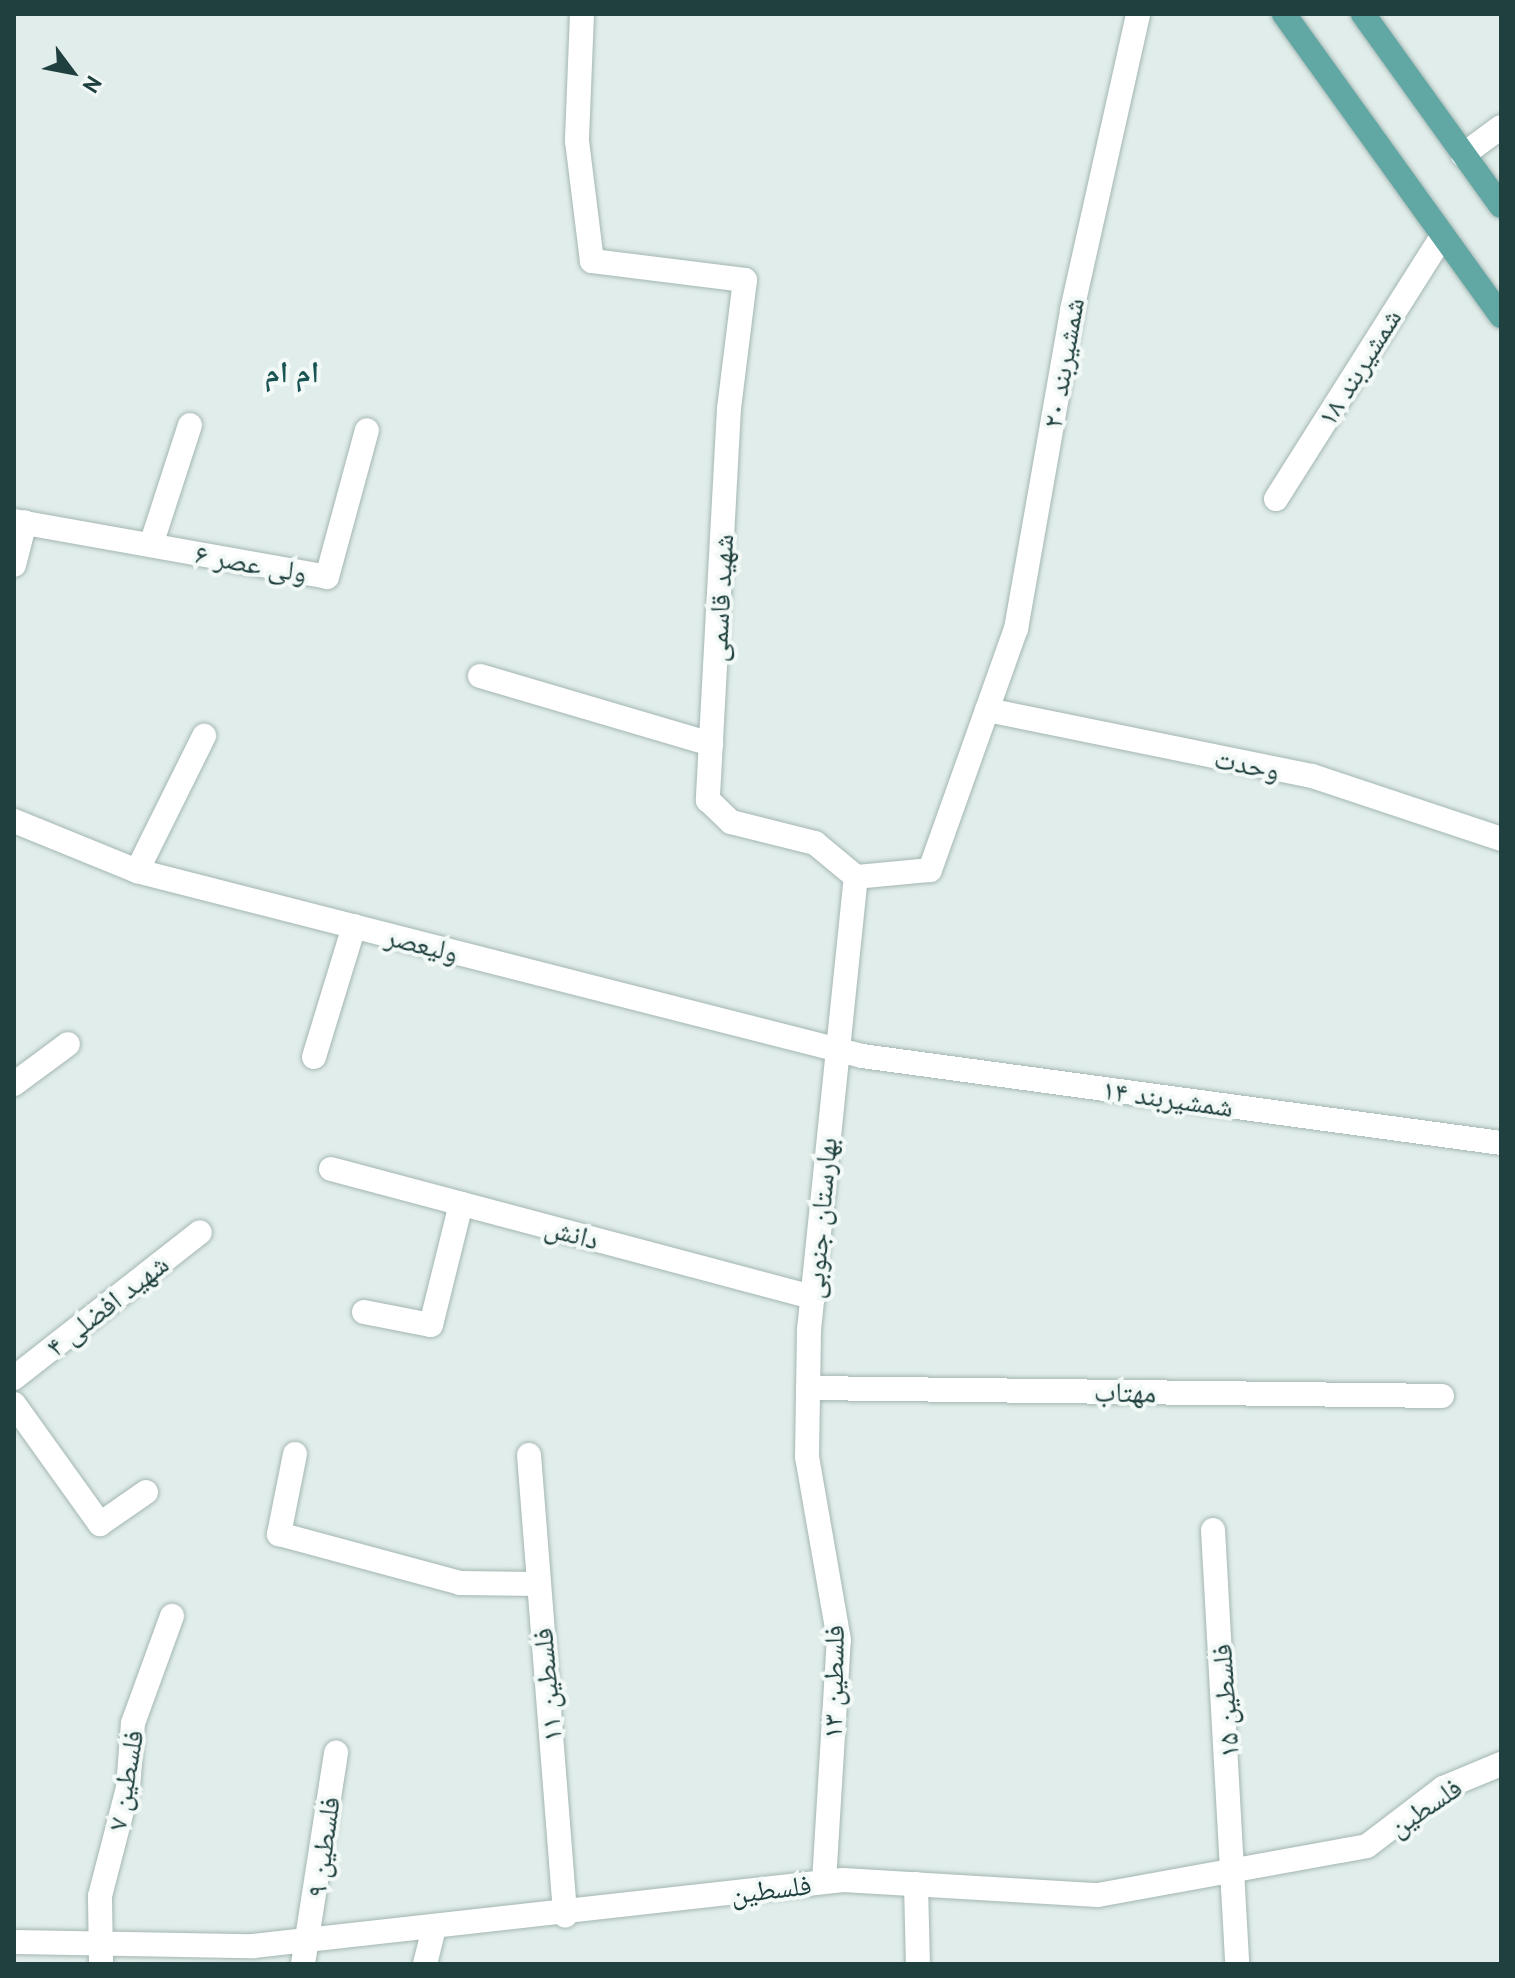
<!DOCTYPE html>
<html>
<head>
<meta charset="utf-8">
<style>
	body { margin:0 }
	#map { position:relative; width:1515px; height:1978px; overflow:hidden; background:#e1edea; font-family:"PT Sans","Noto Naskh Arabic",sans-serif }
	div>[style] { position:absolute }
	[style*='--x'] { left:calc(var(--x)*1px); top:calc(var(--y)*1px); width:calc(var(--w)*1px); rotate:calc(var(--a)*1deg) }
	.roads { filter:drop-shadow(0 0 2px #a3b6b3) drop-shadow(0 0 2px #a3b6b3) }
	.minor>* { height:24px; margin:-12px; padding:0 12px; transform-origin:12px; border-radius:12px; background:#fff }
	.major>* { height:24px; margin:-12px; padding:0 12px; transform-origin:12px; border-radius:12px; background:#61a7a4 }
	span { translate:-50% -50%; white-space:nowrap; text-align:center; line-height:1.15; -webkit-text-stroke:8px #f2f9f7; paint-order:stroke }
	.street-label { font-size:28px; color:#1f403e }
	.neighbourhood-label { font-size:30px; color:#195452; font-weight:700 }
	.frame { position:absolute; inset:0; border:16px solid #1f403e; pointer-events:none }
	.north { position:absolute; left:32px; top:32px; width:80px; height:80px; -webkit-text-stroke:6px #f2f9f7; paint-order:stroke; rotate:122deg; font-size:22px; font-weight:700; line-height:32px; text-align:center; color:#1f403e }
	.north::after { content:''; display:block; margin:auto; width:28px; height:36px; background:#1f403e; clip-path:polygon(50% 0,100% 100%,50% 72%,0 100%) }
</style>
</head>
<body>
<div id="map">
	<div class="roads">
		<div class="minor">
			<div style="--x:582;--y:14;--w:127;--a:92.3"></div>
			<div style="--x:577;--y:141;--w:121;--a:82.9"></div>
			<div style="--x:592;--y:261;--w:154;--a:7.1"></div>
			<div style="--x:745;--y:280;--w:129;--a:97.1"></div>
			<div style="--x:729;--y:408;--w:393;--a:93.1"></div>
			<div style="--x:708;--y:800;--w:32;--a:44"></div>
			<div style="--x:731;--y:822;--w:87;--a:14"></div>
			<div style="--x:815;--y:843;--w:53;--a:39.7"></div>
			<div style="--x:1463;--y:155;--w:47;--a:-36.4"></div>
			<div style="--x:1276;--y:499;--w:311;--a:-57.7"></div>
			<div style="--x:14;--y:521;--w:318;--a:10.1"></div>
			<div style="--x:327;--y:577;--w:152;--a:-74.8"></div>
			<div style="--x:151;--y:545;--w:126;--a:-72"></div>
			<div style="--x:14;--y:565;--w:44;--a:-75.7"></div>
			<div style="--x:480;--y:676;--w:241;--a:16.4"></div>
			<div style="--x:987;--y:710;--w:332;--a:11.5"></div>
			<div style="--x:1312;--y:776;--w:199;--a:18.4"></div>
			<div style="--x:14;--y:821;--w:133;--a:22.1"></div>
			<div style="--x:137;--y:871;--w:748;--a:14.31"></div>
			<div style="--x:862;--y:1056;--w:645;--a:7.75"></div>
			<div style="--x:137;--y:871;--w:151;--a:-63.6"></div>
			<div style="--x:856;--y:877;--w:74;--a:-5.4"></div>
			<div style="--x:930;--y:870;--w:256;--a:-70.4"></div>
			<div style="--x:1016;--y:629;--w:324;--a:-80"></div>
			<div style="--x:1072;--y:310;--w:303;--a:-77.4"></div>
			<div style="--x:314;--y:1057;--w:137;--a:-73"></div>
			<div style="--x:14;--y:1084;--w:67;--a:-36.5"></div>
			<div style="--x:331;--y:1169;--w:499;--a:14.9"></div>
			<div style="--x:364;--y:1312;--w:68;--a:11"></div>
			<div style="--x:431;--y:1325;--w:125;--a:-76.1"></div>
			<div style="--x:14;--y:1378;--w:236;--a:-38.1"></div>
			<div style="--x:808;--y:1388;--w:634;--a:0.72"></div>
			<div style="--x:14;--y:1404;--w:148;--a:54.4"></div>
			<div style="--x:100;--y:1524;--w:56;--a:-34.8"></div>
			<div style="--x:295;--y:1454;--w:82;--a:101.3"></div>
			<div style="--x:279;--y:1534;--w:188;--a:15.1"></div>
			<div style="--x:460;--y:1583;--w:79;--a:0.7"></div>
			<div style="--x:529;--y:1455;--w:462;--a:85.5"></div>
			<div style="--x:1213;--y:1530;--w:435;--a:86.8"></div>
			<div style="--x:824;--y:1882;--w:242;--a:-86.5"></div>
			<div style="--x:839;--y:1640;--w:186;--a:-99.9"></div>
			<div style="--x:807;--y:1457;--w:127;--a:-89.1"></div>
			<div style="--x:809;--y:1330;--w:455;--a:-84.1"></div>
			<div style="--x:916;--y:1884;--w:80;--a:88.6"></div>
			<div style="--x:14;--y:1942;--w:239;--a:1"></div>
			<div style="--x:253;--y:1946;--w:594;--a:-6.38"></div>
			<div style="--x:843;--y:1880;--w:255;--a:3.4"></div>
			<div style="--x:1098;--y:1895;--w:273;--a:-10.3"></div>
			<div style="--x:1367;--y:1846;--w:96;--a:-37.3"></div>
			<div style="--x:1443;--y:1788;--w:63;--a:-22.5"></div>
			<div style="--x:101;--y:1962;--w:66;--a:-90.9"></div>
			<div style="--x:100;--y:1896;--w:112;--a:-75.5"></div>
			<div style="--x:128;--y:1788;--w:65;--a:-85.6"></div>
			<div style="--x:133;--y:1723;--w:114;--a:-70"></div>
			<div style="--x:303;--y:1964;--w:214;--a:-81.1"></div>
			<div style="--x:425;--y:1964;--w:37;--a:-76"></div>
		</div>
		<div class="major">
			<div style="--x:1284;--y:14;--w:372;--a:54.3"></div>
			<div style="--x:1363;--y:14;--w:236;--a:54.3"></div>
		</div>
	</div>
	<div class="street-label">
		<span style="left:1063px;top:363px;rotate:-80deg">شمشیربند ۲۰</span>
		<span style="left:1359px;top:367px;rotate:-58deg">شمشیربند ۱۸</span>
		<span style="left:251px;top:563px;rotate:10deg">ولی عصر ۶</span>
		<span style="left:720px;top:598px;rotate:-87deg">شهید قاسمی</span>
		<span style="left:1247px;top:764px;rotate:11deg">وحدت</span>
		<span style="left:422px;top:944px;rotate:14deg">ولیعصر</span>
		<span style="left:1168px;top:1098px;rotate:8deg">شمشیربند ۱۴</span>
		<span style="left:820px;top:1218px;rotate:-85deg">بهارستان جنوبی</span>
		<span style="left:572px;top:1233px;rotate:15deg">دانش</span>
		<span style="left:107px;top:1305px;rotate:-38deg">شهید افضلی ۴</span>
		<span style="left:1125px;top:1392px;rotate:1deg">مهتاب</span>
		<span style="left:833px;top:1682px;rotate:-89deg">فلسطین ۱۳</span>
		<span style="left:547px;top:1685px;rotate:-95deg">فلسطین ۱۱</span>
		<span style="left:1225px;top:1701px;rotate:-94deg">فلسطین ۱۵</span>
		<span style="left:125px;top:1780px;rotate:-80deg">فلسطین ۷</span>
		<span style="left:1425px;top:1807px;rotate:-34deg">فلسطین</span>
		<span style="left:323px;top:1847px;rotate:-82deg">فلسطین ۹</span>
		<span style="left:771px;top:1889px;rotate:-7deg">فلسطین</span>
	</div>
	<div class="neighbourhood-label">
		<span style="left:292px;top:371px">ام ام</span>
	</div>
	<div class="frame"></div>
	<div class="north">N</div>
</div>
</body>
</html>
